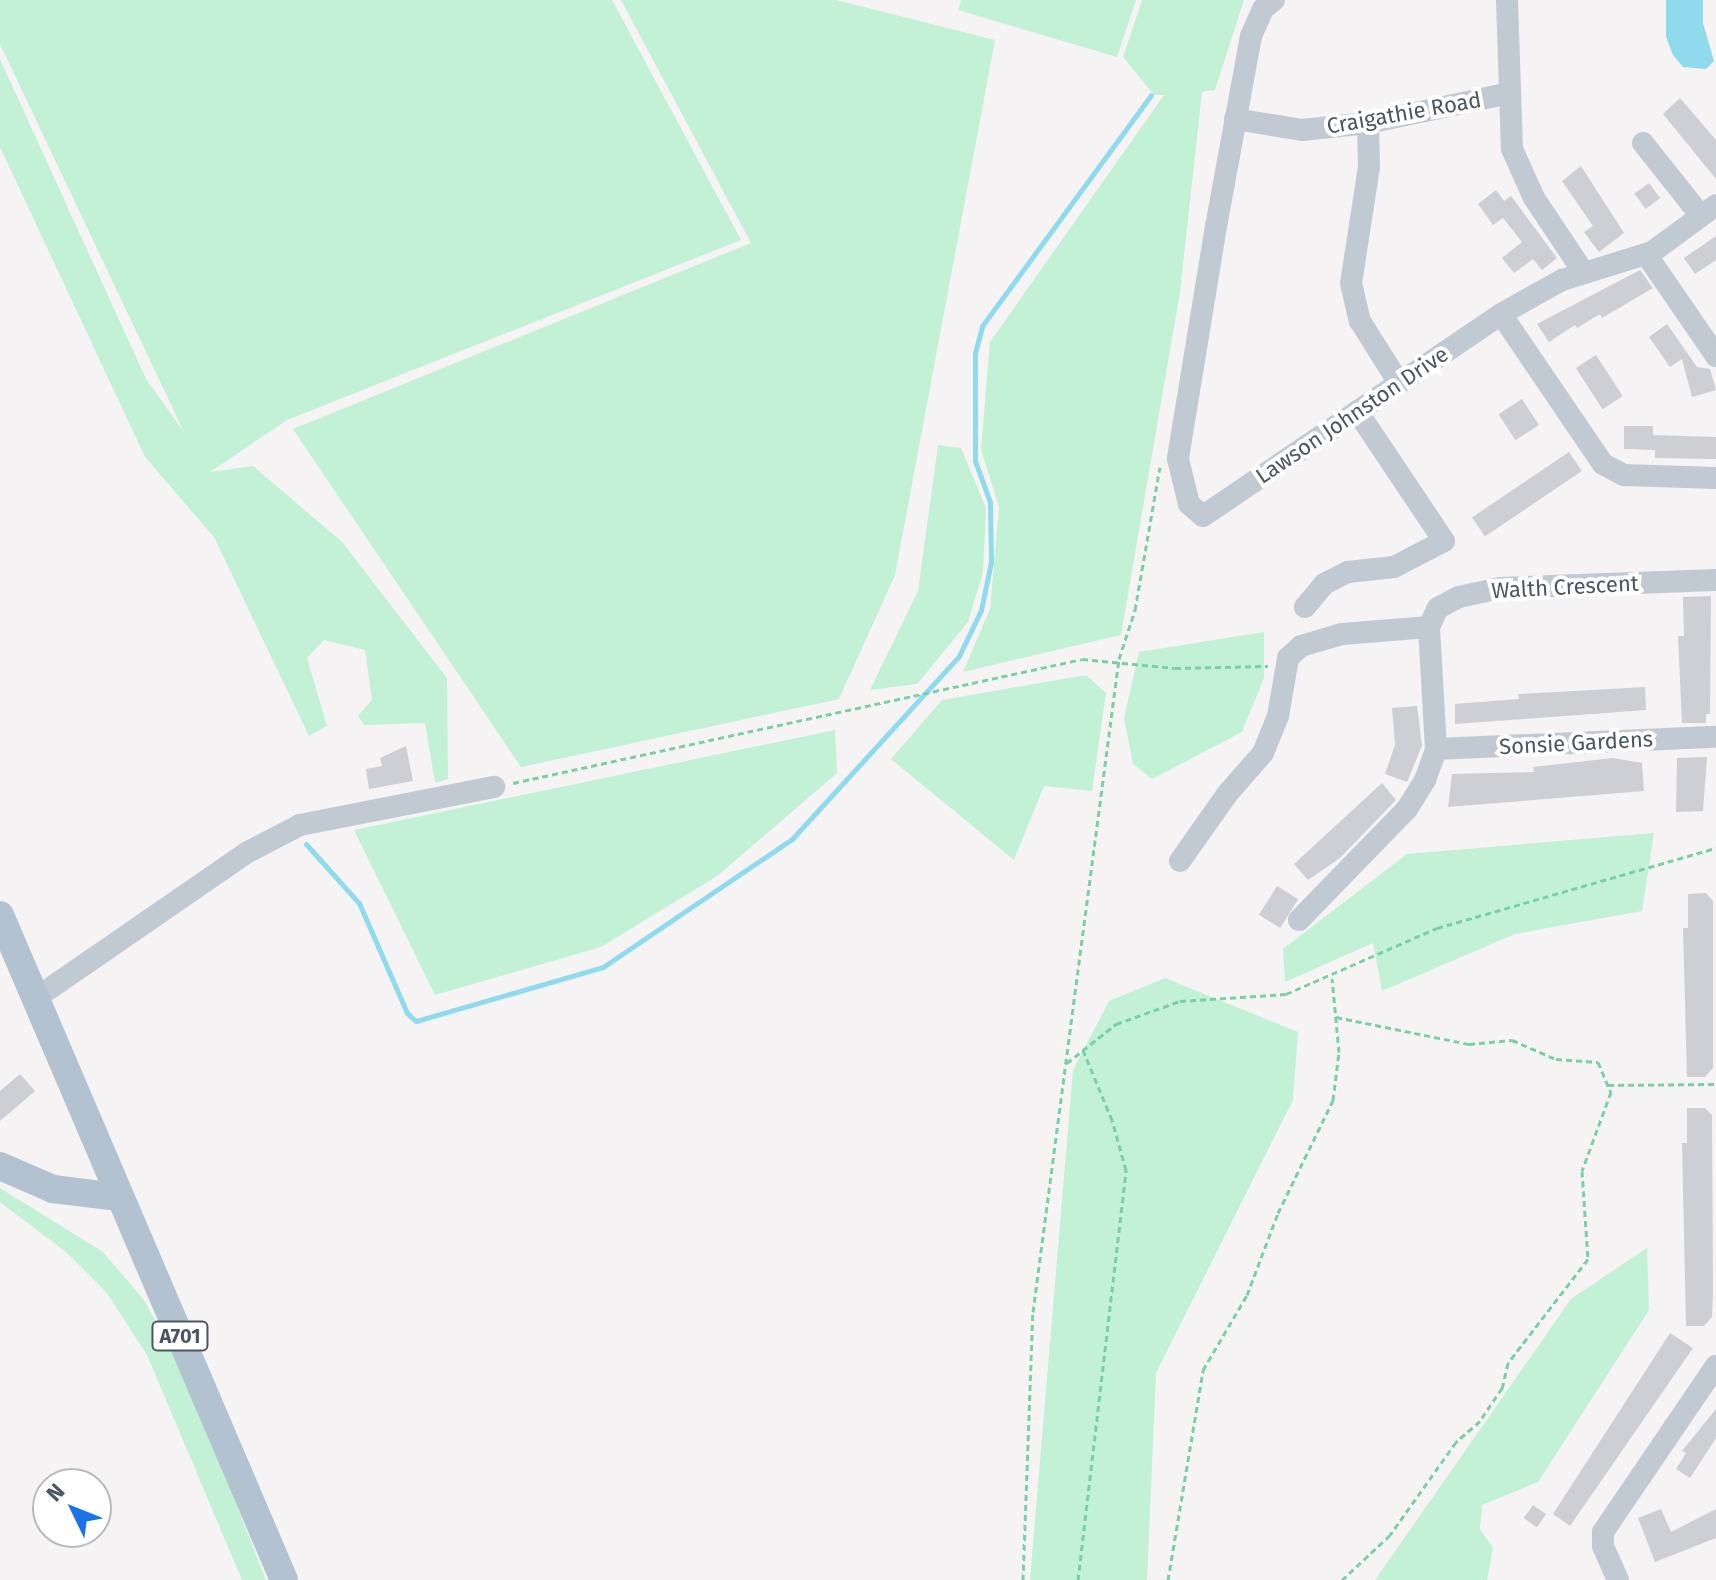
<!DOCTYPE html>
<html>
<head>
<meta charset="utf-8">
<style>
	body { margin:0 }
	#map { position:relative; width:1716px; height:1580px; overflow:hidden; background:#f5f3f3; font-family:"Fira Sans",sans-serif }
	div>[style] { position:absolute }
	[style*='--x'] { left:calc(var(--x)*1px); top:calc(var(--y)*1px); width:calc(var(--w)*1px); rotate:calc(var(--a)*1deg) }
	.green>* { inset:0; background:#c3f1d5 }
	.water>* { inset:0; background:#90daee }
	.stream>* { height:5px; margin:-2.5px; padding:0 2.5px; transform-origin:2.5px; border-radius:2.5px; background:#90daee }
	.building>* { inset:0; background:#cdcfd5; transform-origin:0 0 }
	.path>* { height:3px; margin-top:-1.5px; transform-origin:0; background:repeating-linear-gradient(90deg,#7ad0a6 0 6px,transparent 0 10px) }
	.minor>* { height:22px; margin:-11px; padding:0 11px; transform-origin:11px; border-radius:11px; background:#c1cad2 }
	.major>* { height:28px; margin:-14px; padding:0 14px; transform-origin:14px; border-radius:14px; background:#b3c2d1 }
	span { translate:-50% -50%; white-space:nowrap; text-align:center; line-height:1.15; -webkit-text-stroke:8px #fff; paint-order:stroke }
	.shield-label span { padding:2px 6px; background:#fff; border:2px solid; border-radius:6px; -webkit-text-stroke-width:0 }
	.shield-label { font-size:20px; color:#4a5661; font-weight:700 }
	.street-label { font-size:22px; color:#4a5661 }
	.north { position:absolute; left:32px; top:1468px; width:80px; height:80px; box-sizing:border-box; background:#fff; border:2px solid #b7bbc0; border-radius:50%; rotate:313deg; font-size:22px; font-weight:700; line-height:32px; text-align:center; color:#4a5661 }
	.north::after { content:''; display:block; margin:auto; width:28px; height:36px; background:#1a73e8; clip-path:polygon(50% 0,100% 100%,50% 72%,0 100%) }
</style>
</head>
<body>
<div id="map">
	<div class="green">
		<div style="clip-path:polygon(0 0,612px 0,741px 240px,287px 420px,210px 472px,253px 466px,342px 542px,447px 678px,448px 779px,435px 783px,425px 723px,364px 725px,358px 716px,372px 700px,365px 650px,324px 640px,307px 658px,327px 726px,309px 736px,214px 537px,145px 457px,0 147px,0 59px,146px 379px,184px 432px,0 44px)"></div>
		<div style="clip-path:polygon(621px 0,836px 0,995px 40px,895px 575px,839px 699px,521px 767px,293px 429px,751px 243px)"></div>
		<div style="clip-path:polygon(961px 0,1136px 0,1117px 57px,958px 10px)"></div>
		<div style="clip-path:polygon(1142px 0,1244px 0,1215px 90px,1202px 92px,1180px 292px,1121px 635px,963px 672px,990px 609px,999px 507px,981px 450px,990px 342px,1164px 95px,1154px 95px,1123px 57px)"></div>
		<div style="clip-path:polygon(938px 445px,961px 448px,986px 508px,983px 572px,968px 622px,917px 684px,870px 690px,918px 591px)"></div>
		<div style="clip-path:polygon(1264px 632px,1264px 678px,1242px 732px,1152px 779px,1133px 764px,1124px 718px,1139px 652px)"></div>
		<div style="clip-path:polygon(1086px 675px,1106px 693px,1092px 791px,1044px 786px,1014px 860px,891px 759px,942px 700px)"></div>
		<div style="clip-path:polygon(835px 730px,837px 773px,717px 876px,601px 947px,435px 995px,354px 830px)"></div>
		<div style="clip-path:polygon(1654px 833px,1642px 911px,1515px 934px,1382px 991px,1373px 943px,1285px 982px,1283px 949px,1407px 854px)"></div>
		<div style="clip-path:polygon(1165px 978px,1298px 1032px,1293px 1100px,1156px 1373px,1147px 1580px,1030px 1580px,1073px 1070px,1109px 1001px)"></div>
		<div style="clip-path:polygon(0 1188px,103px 1252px,144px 1300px,183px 1369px,266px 1580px,242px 1580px,147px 1355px,107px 1293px,66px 1252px,0 1202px)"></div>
		<div style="clip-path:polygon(1647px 1248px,1649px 1310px,1538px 1482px,1482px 1505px,1480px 1529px,1493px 1548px,1487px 1580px,1375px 1580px,1571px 1299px)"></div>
	</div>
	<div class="water">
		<div style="clip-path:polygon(1666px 0,1703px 0,1703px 23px,1714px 61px,1706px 69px,1683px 67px,1673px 55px,1666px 37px)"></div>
	</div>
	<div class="stream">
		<div style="--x:306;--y:844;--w:79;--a:48.1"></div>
		<div style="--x:359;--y:903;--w:120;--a:66.4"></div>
		<div style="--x:407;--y:1013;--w:12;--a:42"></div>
		<div style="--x:416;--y:1021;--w:195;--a:-16.1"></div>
		<div style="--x:603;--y:967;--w:228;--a:-34.1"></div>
		<div style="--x:792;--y:839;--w:248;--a:-47.6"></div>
		<div style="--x:959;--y:656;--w:51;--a:-64.4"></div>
		<div style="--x:981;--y:610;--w:49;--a:-78.2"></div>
		<div style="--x:991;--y:562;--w:60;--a:-91"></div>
		<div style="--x:990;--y:502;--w:44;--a:-110.1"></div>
		<div style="--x:975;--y:461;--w:108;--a:-90"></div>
		<div style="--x:975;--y:353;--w:28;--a:-75"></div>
		<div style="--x:982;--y:326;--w:286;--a:-53.8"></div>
	</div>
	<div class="building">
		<div style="clip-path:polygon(1680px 98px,1716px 140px,1716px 179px,1663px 114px)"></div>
		<div style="clip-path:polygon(1581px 166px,1624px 233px,1599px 252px,1584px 232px,1593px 226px,1562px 181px)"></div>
		<div style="left:1649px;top:183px;width:19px;height:18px;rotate:54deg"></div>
		<div style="clip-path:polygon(1496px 190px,1504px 201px,1511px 196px,1557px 258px,1542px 270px,1533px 259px,1514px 273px,1502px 258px,1522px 242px,1503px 218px,1493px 225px,1478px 204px)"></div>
		<div style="clip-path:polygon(1716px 236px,1716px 260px,1695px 274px,1684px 258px)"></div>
		<div style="clip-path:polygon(1640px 270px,1653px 288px,1602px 318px,1600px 314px,1577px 328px,1575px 325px,1549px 342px,1537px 324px)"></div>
		<div style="clip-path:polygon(1667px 324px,1697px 367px,1710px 369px,1716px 390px,1692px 397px,1682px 359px,1670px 367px,1649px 337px)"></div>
		<div style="left:1596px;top:355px;width:49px;height:24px;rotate:57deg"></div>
		<div style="left:1522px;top:399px;width:31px;height:28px;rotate:57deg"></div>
		<div style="clip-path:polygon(1624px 426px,1653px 426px,1653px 435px,1716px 437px,1716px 459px,1655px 458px,1655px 450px,1624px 449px)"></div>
		<div style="left:1569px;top:452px;width:23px;height:117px;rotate:56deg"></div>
		<div style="clip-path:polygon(1711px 596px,1710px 714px,1706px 714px,1706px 723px,1682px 723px,1678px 636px,1684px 636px,1683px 597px)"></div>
		<div style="clip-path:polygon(1645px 687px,1646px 710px,1455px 724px,1455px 704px,1519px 699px,1518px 694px)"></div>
		<div style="clip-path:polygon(1417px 706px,1422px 746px,1407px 782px,1385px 774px,1395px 745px,1392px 708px)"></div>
		<div style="clip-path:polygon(406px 746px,413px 781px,369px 789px,366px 769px,382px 766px,380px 758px)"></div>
		<div style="clip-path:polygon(1707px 757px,1703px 811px,1676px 812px,1677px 758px)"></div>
		<div style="clip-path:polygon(1613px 758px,1642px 763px,1644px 791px,1448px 807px,1452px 774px,1534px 772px,1533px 767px)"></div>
		<div style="clip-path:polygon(1382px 783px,1396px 800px,1340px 858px,1308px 880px,1294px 864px)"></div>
		<div style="left:1277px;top:886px;width:25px;height:34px;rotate:32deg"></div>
		<div style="clip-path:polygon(1706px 893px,1713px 901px,1713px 1068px,1705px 1077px,1687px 1077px,1683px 928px,1688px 928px,1688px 894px)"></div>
		<div style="clip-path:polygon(20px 1074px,35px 1091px,0 1121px,0 1091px)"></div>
		<div style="clip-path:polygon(1687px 1108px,1705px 1108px,1712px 1115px,1713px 1291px,1712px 1317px,1704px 1326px,1686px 1326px,1682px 1143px,1687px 1143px)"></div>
		<div style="clip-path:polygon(1670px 1333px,1693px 1348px,1570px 1526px,1553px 1514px)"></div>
		<div style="clip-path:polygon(1716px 1409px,1716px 1438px,1690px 1478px,1676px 1469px,1686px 1453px,1682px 1451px)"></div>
		<div style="left:1533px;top:1505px;width:16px;height:16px;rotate:35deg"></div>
		<div style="clip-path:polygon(1661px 1509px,1671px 1532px,1716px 1509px,1716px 1538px,1655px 1562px,1638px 1518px)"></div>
	</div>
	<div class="path">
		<div style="--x:513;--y:783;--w:582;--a:-12.29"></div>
		<div style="--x:1082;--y:659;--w:93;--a:5.5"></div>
		<div style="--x:1175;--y:668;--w:93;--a:-1.2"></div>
		<div style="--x:1336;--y:1017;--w:136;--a:11.5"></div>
		<div style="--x:1469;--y:1044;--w:43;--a:-5.3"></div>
		<div style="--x:1512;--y:1040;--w:48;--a:23.4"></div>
		<div style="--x:1556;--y:1059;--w:42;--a:4.1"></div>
		<div style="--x:1598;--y:1062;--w:33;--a:67"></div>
		<div style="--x:1611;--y:1092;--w:84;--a:110.2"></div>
		<div style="--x:1582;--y:1171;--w:88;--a:86.1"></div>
		<div style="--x:1588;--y:1259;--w:131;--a:127.6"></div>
		<div style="--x:1508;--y:1363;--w:26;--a:103"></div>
		<div style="--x:1502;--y:1388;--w:40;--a:124"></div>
		<div style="--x:1480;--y:1421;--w:32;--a:139"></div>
		<div style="--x:1456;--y:1442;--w:114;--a:125.4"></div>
		<div style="--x:1390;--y:1535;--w:66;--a:136.8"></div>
		<div style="--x:1067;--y:1063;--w:63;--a:-38.5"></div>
		<div style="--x:1116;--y:1024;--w:68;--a:-19.8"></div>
		<div style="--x:1180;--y:1001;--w:106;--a:-3.8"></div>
		<div style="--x:1286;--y:994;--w:165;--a:-23.6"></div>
		<div style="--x:1437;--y:928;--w:290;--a:-16"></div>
		<div style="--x:1608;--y:1085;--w:108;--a:-0.5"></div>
		<div style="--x:1023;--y:1580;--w:268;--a:-87.9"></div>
		<div style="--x:1033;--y:1312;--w:659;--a:-82.5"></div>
		<div style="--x:1119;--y:659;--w:52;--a:-71.9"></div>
		<div style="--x:1135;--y:610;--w:145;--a:-80.1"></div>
		<div style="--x:1078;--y:1580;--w:413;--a:-83.3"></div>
		<div style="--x:1126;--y:1170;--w:52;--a:-105.6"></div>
		<div style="--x:1112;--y:1120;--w:76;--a:-112.5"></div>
		<div style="--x:1168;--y:1580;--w:213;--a:-80.5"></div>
		<div style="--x:1203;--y:1370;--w:87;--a:-59.6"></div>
		<div style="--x:1247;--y:1295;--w:88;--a:-69.3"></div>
		<div style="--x:1278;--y:1213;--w:126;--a:-64"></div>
		<div style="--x:1333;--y:1100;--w:48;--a:-82.9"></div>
		<div style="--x:1339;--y:1052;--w:74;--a:-95.4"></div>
	</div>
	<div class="minor">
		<div style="--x:1274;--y:0;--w:14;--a:141"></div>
		<div style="--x:1263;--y:9;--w:30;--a:114"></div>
		<div style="--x:1251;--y:36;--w:193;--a:100.4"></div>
		<div style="--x:1216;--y:226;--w:236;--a:99.3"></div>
		<div style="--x:1178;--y:459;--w:46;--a:76.3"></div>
		<div style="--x:1189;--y:504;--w:18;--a:41"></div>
		<div style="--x:1203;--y:516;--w:360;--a:-34.1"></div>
		<div style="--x:1507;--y:0;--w:149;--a:88.1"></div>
		<div style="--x:1512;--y:149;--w:54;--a:65.8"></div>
		<div style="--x:1534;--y:198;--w:90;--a:56.3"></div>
		<div style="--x:1235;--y:119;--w:68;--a:9.3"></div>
		<div style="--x:1302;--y:130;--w:66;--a:-6.1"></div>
		<div style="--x:1368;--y:123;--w:145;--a:-11.9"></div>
		<div style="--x:1368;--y:123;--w:44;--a:88.7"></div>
		<div style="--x:1369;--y:167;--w:117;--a:98.8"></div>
		<div style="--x:1351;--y:283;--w:39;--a:77"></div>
		<div style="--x:1360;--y:321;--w:73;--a:57.8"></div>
		<div style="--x:1643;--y:143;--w:93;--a:51.5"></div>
		<div style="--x:1716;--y:205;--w:79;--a:143.7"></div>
		<div style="--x:1652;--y:252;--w:94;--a:162.7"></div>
		<div style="--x:1562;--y:280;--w:70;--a:150.9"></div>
		<div style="--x:1501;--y:314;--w:181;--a:55.8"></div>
		<div style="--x:1603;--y:464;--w:24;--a:28"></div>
		<div style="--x:1624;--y:475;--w:92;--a:1.9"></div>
		<div style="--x:1646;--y:254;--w:124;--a:55.5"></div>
		<div style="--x:1305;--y:607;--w:30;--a:-50"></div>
		<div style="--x:1324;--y:584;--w:27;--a:-27"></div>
		<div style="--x:1348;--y:572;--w:46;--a:-6.2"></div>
		<div style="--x:1394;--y:567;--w:56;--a:-27.5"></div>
		<div style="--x:1444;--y:541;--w:156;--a:-123.8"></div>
		<div style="--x:1436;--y:749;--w:280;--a:-2.5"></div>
		<div style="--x:1180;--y:861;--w:83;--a:-54.8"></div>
		<div style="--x:1228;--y:793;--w:53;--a:-48.8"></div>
		<div style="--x:1263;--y:753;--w:40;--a:-68"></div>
		<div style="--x:1278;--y:716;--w:59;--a:-80.2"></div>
		<div style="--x:1288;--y:658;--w:18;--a:-43"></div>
		<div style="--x:1301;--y:646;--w:43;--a:-16.3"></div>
		<div style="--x:1342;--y:634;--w:87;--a:-4.6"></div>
		<div style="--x:1429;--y:627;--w:21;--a:-65"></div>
		<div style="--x:1438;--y:608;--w:24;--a:-28"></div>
		<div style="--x:1459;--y:597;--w:42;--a:-12.4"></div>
		<div style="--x:1500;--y:588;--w:216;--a:-2.1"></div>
		<div style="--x:1299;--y:920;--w:155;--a:-45.8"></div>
		<div style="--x:1407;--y:809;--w:34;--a:-58"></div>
		<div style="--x:1425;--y:780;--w:33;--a:-70"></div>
		<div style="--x:1436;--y:749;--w:122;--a:-93.3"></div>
		<div style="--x:36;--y:998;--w:255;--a:-34.6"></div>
		<div style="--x:246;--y:853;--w:61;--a:-27.4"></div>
		<div style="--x:300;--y:825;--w:198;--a:-11.1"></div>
		<div style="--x:1618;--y:1580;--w:37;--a:-114"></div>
		<div style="--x:1603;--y:1546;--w:14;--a:-90"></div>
		<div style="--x:1603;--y:1532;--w:201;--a:-55.8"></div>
	</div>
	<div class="major">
		<div style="--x:0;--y:915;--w:723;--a:66.87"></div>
		<div style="--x:0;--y:1166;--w:58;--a:23.5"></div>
		<div style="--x:53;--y:1189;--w:64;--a:7.1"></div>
	</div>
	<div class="shield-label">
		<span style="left:180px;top:1336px">A701</span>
	</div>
	<div class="street-label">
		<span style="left:1404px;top:113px;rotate:-10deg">Craigathie Road</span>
		<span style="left:1352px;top:415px;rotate:-34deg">Lawson Johnston Drive</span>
		<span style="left:1565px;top:587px;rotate:-3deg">Walth Crescent</span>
		<span style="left:1576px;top:743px;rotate:-3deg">Sonsie Gardens</span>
	</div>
	<div class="north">N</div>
</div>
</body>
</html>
